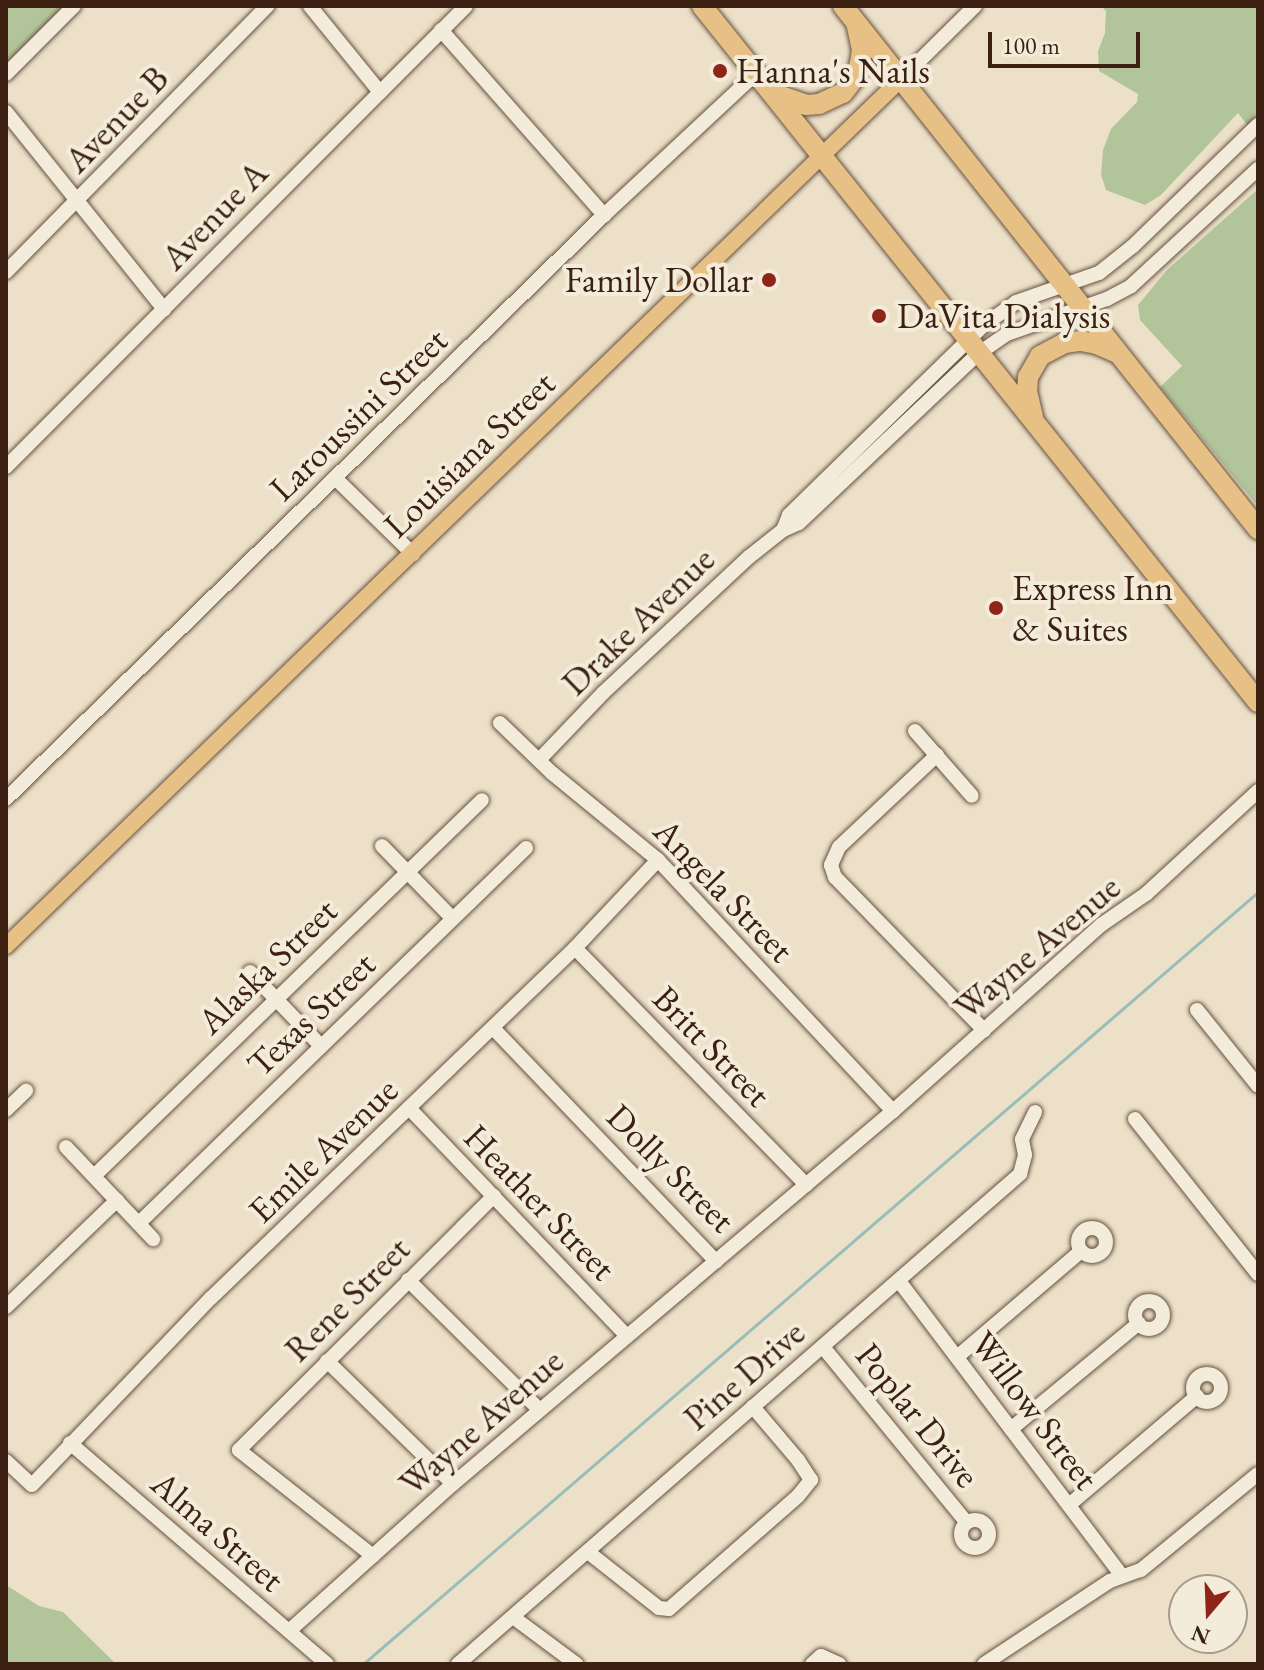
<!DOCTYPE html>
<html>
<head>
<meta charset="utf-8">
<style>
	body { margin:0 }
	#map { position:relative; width:1264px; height:1670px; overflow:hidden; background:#ece1c8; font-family:"EB Garamond",serif }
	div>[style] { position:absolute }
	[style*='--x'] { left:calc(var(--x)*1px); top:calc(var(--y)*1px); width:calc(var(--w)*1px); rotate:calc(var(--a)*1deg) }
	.green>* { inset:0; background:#b2c49a }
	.stream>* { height:3px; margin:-1.5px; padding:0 1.5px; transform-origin:1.5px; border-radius:1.5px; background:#99bdb9 }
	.roads { filter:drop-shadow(0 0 2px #685040) drop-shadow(0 0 2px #685040) }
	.minor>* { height:14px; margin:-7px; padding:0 7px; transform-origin:7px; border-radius:7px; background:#f3ecdb }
	.minor>.ring { margin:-7px; padding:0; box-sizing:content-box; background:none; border:14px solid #f3ecdb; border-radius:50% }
	.major>* { height:16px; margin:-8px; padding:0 8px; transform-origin:8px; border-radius:8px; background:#e6c084 }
	.highway>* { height:20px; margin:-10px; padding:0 10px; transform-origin:10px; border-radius:10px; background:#e6c084 }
	.dots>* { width:22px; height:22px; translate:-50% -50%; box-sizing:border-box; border:4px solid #f3ecdb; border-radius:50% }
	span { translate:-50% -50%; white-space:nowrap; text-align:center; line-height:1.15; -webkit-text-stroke:8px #f3ecdb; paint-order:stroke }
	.poi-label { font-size:36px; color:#3c2012 }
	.left { translate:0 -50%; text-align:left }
	.right { translate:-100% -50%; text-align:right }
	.street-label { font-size:36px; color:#3c2012 }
	.frame { position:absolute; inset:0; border:8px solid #3c2012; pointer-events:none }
	.north { position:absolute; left:1168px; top:1574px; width:80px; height:80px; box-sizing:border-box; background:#f3ecdb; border:2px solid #aa9a8b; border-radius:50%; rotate:199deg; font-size:22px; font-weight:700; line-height:32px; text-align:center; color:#3c2012 }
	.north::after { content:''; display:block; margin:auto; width:28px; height:36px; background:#8f2418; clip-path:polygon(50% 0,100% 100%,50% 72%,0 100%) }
	.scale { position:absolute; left:988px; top:32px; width:152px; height:36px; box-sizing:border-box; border:4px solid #3c2012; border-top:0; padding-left:10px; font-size:24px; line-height:28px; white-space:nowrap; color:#3c2012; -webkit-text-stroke:6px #f3ecdb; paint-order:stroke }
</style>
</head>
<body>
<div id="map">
	<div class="green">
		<div style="clip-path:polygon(6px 6px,74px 6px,6px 74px)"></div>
		<div style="clip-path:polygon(1101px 6px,1258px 6px,1258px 139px,1238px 113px,1161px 195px,1145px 205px,1106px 190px,1101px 175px,1103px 150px,1111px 129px,1137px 102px,1138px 94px,1099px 71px,1098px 51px,1105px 33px,1106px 11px)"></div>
		<div style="clip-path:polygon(1258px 189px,1258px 506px,1160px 387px,1182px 366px,1140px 320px,1138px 305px,1167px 270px)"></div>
		<div style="clip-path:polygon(6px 1585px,39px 1606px,63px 1612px,116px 1664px,6px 1664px)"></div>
	</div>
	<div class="stream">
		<div style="--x:363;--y:1664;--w:1182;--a:-40.78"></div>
	</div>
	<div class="roads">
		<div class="minor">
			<div style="--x:310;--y:6;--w:111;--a:50.9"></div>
			<div style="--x:441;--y:30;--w:247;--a:48.6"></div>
			<div style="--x:6;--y:74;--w:96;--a:-45"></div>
			<div style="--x:901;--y:79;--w:104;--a:-44.6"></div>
			<div style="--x:6;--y:112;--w:253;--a:51.3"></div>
			<div style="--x:6;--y:272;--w:373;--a:-45.5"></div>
			<div style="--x:6;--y:467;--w:651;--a:-45.06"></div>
			<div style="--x:335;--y:478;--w:109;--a:44.3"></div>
			<div style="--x:783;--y:530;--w:16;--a:-68"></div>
			<div style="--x:789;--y:515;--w:274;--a:-44.3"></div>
			<div style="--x:985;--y:324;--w:38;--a:-35"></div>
			<div style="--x:1016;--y:302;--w:88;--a:-19.3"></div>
			<div style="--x:1099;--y:273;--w:43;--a:-38.5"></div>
			<div style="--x:1133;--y:246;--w:174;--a:-44.1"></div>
			<div style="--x:500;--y:723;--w:72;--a:43.9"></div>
			<div style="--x:552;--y:773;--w:137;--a:39.4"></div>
			<div style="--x:658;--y:860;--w:344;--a:46.9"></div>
			<div style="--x:915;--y:731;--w:86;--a:48.8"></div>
			<div style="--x:937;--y:755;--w:134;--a:136.8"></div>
			<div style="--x:839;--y:847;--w:20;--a:114"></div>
			<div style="--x:831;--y:865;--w:13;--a:72"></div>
			<div style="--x:835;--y:877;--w:214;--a:45.8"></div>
			<div style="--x:539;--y:760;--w:93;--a:-46.3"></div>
			<div style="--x:603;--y:693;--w:200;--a:-43"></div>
			<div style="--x:749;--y:557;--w:43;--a:-38.5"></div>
			<div style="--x:783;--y:530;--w:17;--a:-24"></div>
			<div style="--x:799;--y:523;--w:246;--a:-43.4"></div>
			<div style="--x:978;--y:354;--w:35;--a:-35"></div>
			<div style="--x:1007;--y:334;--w:106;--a:-19.3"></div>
			<div style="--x:1107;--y:299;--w:27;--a:-28"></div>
			<div style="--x:1131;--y:286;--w:173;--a:-42.7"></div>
			<div style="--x:6;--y:799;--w:836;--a:-44.32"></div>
			<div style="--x:604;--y:215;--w:207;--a:-43"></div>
			<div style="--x:382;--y:846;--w:100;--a:45.8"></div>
			<div style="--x:575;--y:948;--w:331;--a:45.7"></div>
			<div style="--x:250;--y:972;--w:103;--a:46.2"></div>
			<div style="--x:1197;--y:1010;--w:97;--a:51.2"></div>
			<div style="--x:493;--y:1028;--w:323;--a:46.3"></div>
			<div style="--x:409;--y:1108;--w:315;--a:46.3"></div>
			<div style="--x:6;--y:1110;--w:28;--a:-44"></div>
			<div style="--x:1135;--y:1119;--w:198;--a:51.6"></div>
			<div style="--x:66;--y:1147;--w:127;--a:46.6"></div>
			<div style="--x:94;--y:1176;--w:540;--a:-44.1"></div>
			<div style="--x:139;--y:1223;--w:539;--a:-44.1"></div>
			<div class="ring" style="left:1078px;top:1228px;width:14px;height:14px"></div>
			<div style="--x:408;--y:1280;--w:185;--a:44.6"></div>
			<div style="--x:899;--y:1281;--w:370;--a:52.9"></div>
			<div class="ring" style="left:1135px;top:1301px;width:14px;height:14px"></div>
			<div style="--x:6;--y:1307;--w:154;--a:-43.9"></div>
			<div style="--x:823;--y:1347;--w:226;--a:50.7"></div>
			<div style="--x:957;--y:1357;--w:163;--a:-40.5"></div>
			<div style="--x:327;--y:1361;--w:176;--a:44.3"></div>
			<div class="ring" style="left:1193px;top:1374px;width:14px;height:14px"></div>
			<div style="--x:1011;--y:1429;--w:166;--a:-39.6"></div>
			<div style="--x:70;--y:1443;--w:339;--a:40.7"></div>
			<div style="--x:6;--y:1461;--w:35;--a:43"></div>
			<div style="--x:32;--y:1485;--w:259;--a:-46.3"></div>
			<div style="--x:211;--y:1298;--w:505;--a:-43.88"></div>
			<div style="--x:575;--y:948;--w:121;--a:-46.7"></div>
			<div style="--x:1069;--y:1505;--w:168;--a:-40.4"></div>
			<div class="ring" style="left:961px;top:1520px;width:14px;height:14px"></div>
			<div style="--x:588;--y:1552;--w:90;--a:38.3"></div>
			<div style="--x:659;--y:1608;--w:10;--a:6"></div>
			<div style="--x:669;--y:1609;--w:171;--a:-41.2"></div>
			<div style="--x:798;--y:1496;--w:21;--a:-51"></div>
			<div style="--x:811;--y:1480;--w:24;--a:-123"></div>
			<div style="--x:798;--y:1460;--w:70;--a:-130.3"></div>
			<div style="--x:373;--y:1556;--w:171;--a:-141.7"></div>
			<div style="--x:239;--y:1450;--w:360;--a:-44.9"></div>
			<div style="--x:513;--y:1617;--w:79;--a:36.7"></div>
			<div style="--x:289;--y:1631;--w:220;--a:-41.9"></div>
			<div style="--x:453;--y:1484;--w:577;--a:-40.29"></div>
			<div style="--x:893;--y:1111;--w:279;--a:-41.8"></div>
			<div style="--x:1101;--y:925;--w:55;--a:-34.6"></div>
			<div style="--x:1146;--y:894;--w:152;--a:-42.6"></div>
			<div style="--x:458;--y:1664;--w:746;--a:-41.08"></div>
			<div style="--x:1020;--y:1174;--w:20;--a:-75"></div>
			<div style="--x:1025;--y:1155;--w:16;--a:-101"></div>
			<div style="--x:1022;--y:1139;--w:30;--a:-64"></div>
			<div style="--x:812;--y:1664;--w:12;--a:-42"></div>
			<div style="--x:821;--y:1656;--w:20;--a:24"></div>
			<div style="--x:984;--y:1664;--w:151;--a:-33.4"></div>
			<div style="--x:1110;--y:1581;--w:33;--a:-20"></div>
			<div style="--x:1141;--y:1570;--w:151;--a:-39.4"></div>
		</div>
		<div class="major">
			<div style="--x:6;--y:946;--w:1246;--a:-44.09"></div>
		</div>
		<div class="highway">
			<div style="--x:702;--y:6;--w:891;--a:51.38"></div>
			<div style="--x:843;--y:6;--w:668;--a:51.57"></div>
			<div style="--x:772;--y:93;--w:36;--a:19"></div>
			<div style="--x:806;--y:105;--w:13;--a:-4"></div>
			<div style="--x:819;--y:104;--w:26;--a:-25"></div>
			<div style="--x:843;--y:93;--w:21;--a:-53"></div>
			<div style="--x:856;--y:76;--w:14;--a:-73"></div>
			<div style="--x:860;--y:63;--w:13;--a:-81"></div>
			<div style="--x:862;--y:50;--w:25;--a:-102"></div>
			<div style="--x:1033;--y:417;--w:26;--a:-103"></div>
			<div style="--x:1027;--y:392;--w:15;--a:-86"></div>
			<div style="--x:1028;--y:377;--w:24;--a:-60"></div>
			<div style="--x:1040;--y:356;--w:27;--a:-28"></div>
			<div style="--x:1064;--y:343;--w:17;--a:-7"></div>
			<div style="--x:1081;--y:341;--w:16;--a:11"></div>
			<div style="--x:1097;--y:344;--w:22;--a:24"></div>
		</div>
	</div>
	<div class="dots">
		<div style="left:720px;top:71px;background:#8f2418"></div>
		<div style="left:769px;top:280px;background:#8f2418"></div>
		<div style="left:879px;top:316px;background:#8f2418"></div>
		<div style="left:996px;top:608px;background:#8f2418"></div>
	</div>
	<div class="poi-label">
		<span class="left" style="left:736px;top:71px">Hanna's Nails</span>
		<span class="right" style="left:753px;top:280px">Family Dollar</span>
		<span class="left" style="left:897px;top:316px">DaVita Dialysis</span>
		<span class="left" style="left:1012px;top:608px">Express Inn<br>&amp; Suites</span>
	</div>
	<div class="street-label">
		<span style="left:116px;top:119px;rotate:-46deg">Avenue B</span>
		<span style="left:214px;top:215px;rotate:-46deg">Avenue A</span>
		<span style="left:358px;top:414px;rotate:-44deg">Laroussini Street</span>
		<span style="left:469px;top:454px;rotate:-44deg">Louisiana Street</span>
		<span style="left:638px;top:621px;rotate:-44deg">Drake Avenue</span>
		<span style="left:724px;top:890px;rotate:46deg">Angela Street</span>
		<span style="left:1037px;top:947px;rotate:-40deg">Wayne Avenue</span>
		<span style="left:267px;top:966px;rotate:-44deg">Alaska Street</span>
		<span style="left:311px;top:1014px;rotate:-44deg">Texas Street</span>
		<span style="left:712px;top:1046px;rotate:46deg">Britt Street</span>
		<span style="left:323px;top:1150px;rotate:-44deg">Emile Avenue</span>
		<span style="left:671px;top:1168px;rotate:45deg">Dolly Street</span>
		<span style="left:540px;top:1202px;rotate:46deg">Heather Street</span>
		<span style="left:347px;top:1299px;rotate:-45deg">Rene Street</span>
		<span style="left:744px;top:1375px;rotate:-41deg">Pine Drive</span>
		<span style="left:1035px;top:1410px;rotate:53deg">Willow Street</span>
		<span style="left:918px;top:1415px;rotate:51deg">Poplar Drive</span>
		<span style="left:481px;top:1422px;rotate:-41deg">Wayne Avenue</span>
		<span style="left:218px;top:1531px;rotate:41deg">Alma Street</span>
	</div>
	<div class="frame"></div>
	<div class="north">N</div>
	<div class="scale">100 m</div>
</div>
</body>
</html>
